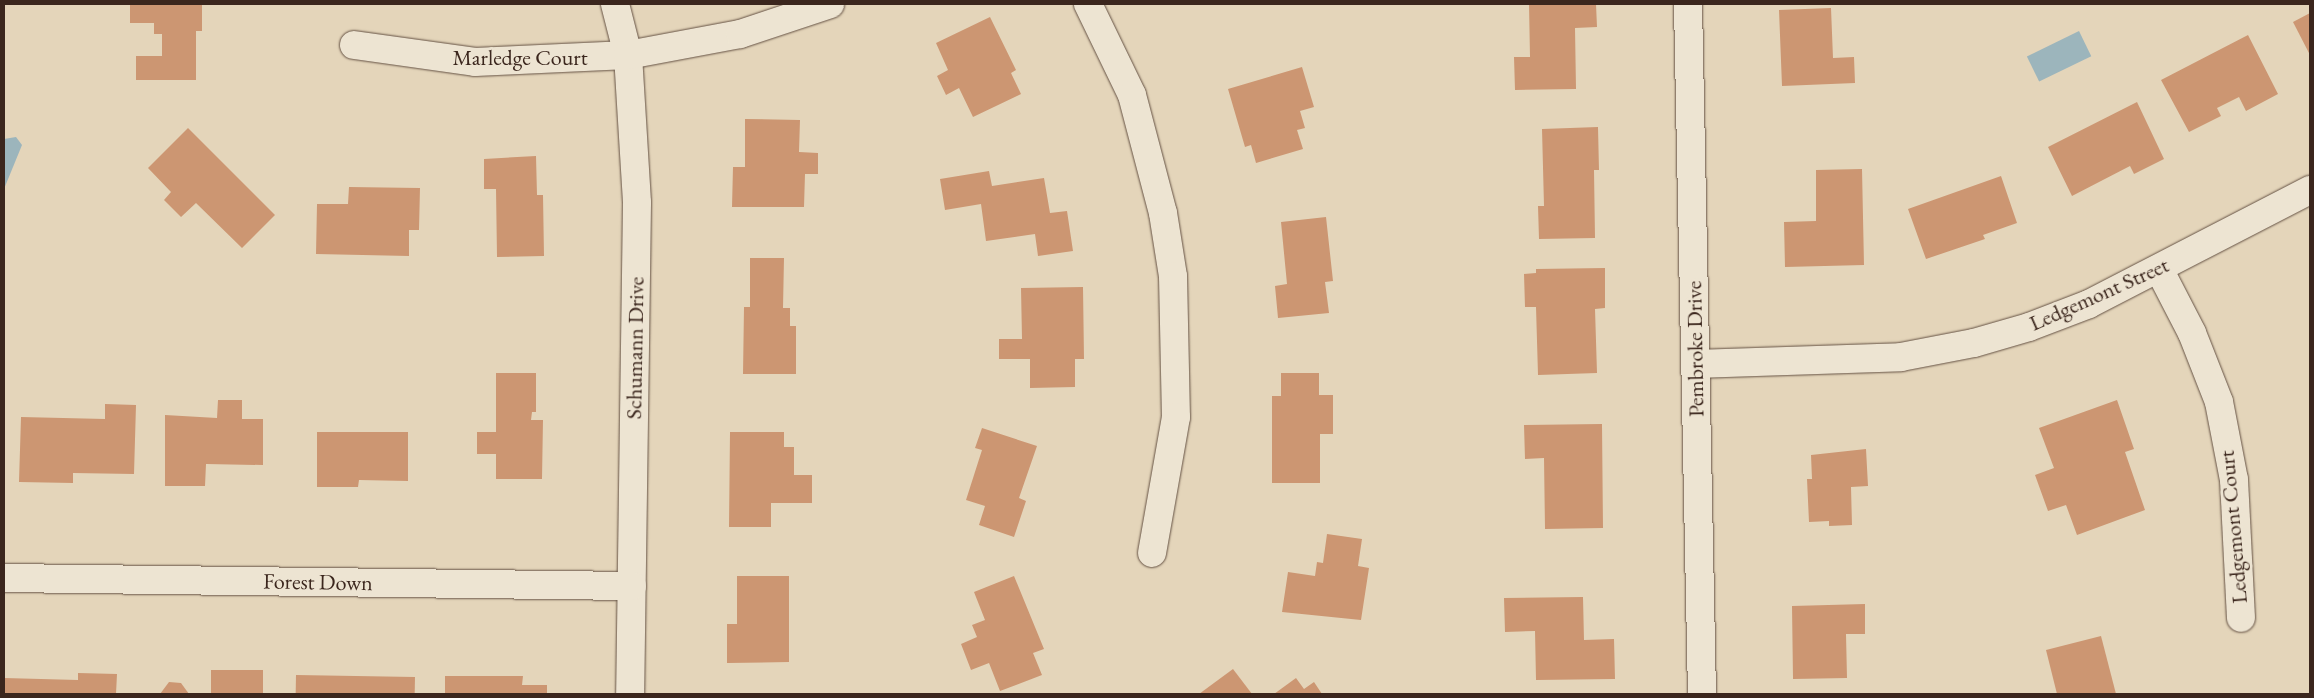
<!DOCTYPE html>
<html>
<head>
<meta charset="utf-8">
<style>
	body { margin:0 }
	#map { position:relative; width:2314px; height:698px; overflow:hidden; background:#e4d5ba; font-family:"EB Garamond",serif }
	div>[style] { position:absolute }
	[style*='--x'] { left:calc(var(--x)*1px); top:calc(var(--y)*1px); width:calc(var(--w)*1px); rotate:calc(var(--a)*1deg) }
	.water>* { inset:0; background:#9cb5bc; transform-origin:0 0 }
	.building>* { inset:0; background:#cc9672; transform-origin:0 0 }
	.roads { filter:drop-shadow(0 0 1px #655244) drop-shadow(0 0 1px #655244) }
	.street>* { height:28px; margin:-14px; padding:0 14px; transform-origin:14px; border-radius:14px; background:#ede4d2 }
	span { translate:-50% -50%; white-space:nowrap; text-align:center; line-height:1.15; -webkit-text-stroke:5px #ede4d2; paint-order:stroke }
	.street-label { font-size:22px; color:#3b261d }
	.frame { position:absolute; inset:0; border:5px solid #3b261d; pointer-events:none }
</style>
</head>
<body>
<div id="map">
	<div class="water">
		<div style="left:2079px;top:31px;width:28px;height:58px;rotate:64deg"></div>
		<div style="clip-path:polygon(16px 137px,22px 145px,4px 189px,4px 139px)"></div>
	</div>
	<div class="building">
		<div style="clip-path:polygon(130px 4px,202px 4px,202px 31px,196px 31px,196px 80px,136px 80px,136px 56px,162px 56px,162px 34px,154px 34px,154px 23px,130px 23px)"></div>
		<div style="clip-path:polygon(1529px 4px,1596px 4px,1597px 27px,1575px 28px,1576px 89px,1515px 90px,1514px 57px,1530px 57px)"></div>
		<div style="clip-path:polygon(1831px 8px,1833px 58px,1854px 57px,1855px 83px,1782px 86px,1779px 10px)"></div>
		<div style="clip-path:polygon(2310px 13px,2310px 55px,2293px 22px)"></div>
		<div style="clip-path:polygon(990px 17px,1016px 70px,1011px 73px,1021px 94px,973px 117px,959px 88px,946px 95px,937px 76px,948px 70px,936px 43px)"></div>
		<div style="clip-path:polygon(2248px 35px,2278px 94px,2246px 111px,2239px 97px,2217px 108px,2221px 116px,2189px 132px,2161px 80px)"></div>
		<div style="clip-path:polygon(1302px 67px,1314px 107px,1300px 111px,1305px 128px,1297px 130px,1303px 149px,1256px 163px,1251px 145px,1245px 147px,1228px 89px)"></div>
		<div style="clip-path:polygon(2137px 102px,2164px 159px,2134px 174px,2130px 166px,2072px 196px,2048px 147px)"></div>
		<div style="clip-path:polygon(745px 119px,800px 120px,799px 152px,818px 153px,818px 174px,805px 174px,804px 207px,732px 207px,733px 167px,745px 167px)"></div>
		<div style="clip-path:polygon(1598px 127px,1599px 170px,1594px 170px,1595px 238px,1539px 239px,1538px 206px,1544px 206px,1542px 129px)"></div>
		<div style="clip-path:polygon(188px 128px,275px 215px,242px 248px,196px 203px,181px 217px,164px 200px,171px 192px,148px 168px)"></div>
		<div style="clip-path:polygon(536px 156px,537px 195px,543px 195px,544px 256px,497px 257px,496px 189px,484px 189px,484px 159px)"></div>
		<div style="clip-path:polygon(1862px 169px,1864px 265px,1785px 267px,1784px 222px,1816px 221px,1816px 170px)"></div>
		<div style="clip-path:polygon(989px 171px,992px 186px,1044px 178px,1050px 213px,1067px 211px,1073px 251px,1038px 256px,1035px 234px,986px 241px,981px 204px,945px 210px,940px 179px)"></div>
		<div style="clip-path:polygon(2001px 176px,2017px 223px,1983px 235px,1985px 239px,1926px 259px,1908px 209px)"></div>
		<div style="clip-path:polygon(349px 187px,420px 188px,419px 230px,409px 230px,409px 256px,316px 254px,317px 204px,348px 204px)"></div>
		<div style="clip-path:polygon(1326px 217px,1333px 281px,1325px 282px,1329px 313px,1278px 318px,1275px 286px,1287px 284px,1281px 222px)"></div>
		<div style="clip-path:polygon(750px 258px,784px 258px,783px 308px,790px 308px,790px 326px,796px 326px,796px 374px,743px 374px,744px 307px,750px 307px)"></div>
		<div style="clip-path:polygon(1605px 268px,1605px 308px,1595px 309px,1597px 373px,1538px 375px,1536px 307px,1525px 307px,1524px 274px,1536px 273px,1536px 269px)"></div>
		<div style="clip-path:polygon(1083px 287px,1084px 359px,1075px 359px,1075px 387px,1030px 388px,1030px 359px,999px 359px,999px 339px,1022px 339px,1021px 288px)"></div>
		<div style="clip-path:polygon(496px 373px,536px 373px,536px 412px,532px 412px,531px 420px,543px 420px,542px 479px,496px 479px,496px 454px,477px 454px,477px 432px,496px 432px)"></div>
		<div style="clip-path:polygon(1281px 373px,1319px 373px,1319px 395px,1333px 395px,1333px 434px,1320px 434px,1320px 483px,1272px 483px,1272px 396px,1281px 396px)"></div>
		<div style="clip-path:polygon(218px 400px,242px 400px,242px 419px,263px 419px,263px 465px,206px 464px,205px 486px,165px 486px,165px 415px,217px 418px)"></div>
		<div style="clip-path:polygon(2117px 400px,2134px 449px,2125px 452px,2145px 510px,2077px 535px,2066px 505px,2048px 511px,2035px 475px,2054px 468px,2039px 428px)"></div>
		<div style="clip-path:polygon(105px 404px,136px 405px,134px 474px,73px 473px,73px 483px,19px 482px,21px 417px,105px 419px)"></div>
		<div style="clip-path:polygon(1602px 424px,1603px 528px,1545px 529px,1544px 458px,1525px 459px,1524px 425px)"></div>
		<div style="clip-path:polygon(982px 428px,1037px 446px,1019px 498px,1026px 501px,1014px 537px,979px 525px,985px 506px,966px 500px,982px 450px,975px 448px)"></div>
		<div style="clip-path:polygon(317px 432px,408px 432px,408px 481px,359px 480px,358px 487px,317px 487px)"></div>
		<div style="clip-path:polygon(730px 432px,784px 432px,784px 447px,794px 447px,794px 475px,812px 475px,812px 503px,771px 503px,771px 527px,729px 527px)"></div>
		<div style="clip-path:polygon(1866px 449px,1868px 486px,1851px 487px,1852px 525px,1829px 526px,1829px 521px,1809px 522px,1807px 479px,1812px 479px,1811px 455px)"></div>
		<div style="clip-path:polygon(1327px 534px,1362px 539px,1358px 566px,1369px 568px,1361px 620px,1282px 612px,1288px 572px,1315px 576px,1317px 562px,1323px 563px)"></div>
		<div style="clip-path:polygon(737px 576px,789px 576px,789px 662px,727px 663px,727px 624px,737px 624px)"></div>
		<div style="clip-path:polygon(1014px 576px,1044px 649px,1033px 653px,1042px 675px,1000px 691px,989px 663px,971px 670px,961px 644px,977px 637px,972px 625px,985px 620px,974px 592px)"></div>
		<div style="clip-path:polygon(1583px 597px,1584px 640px,1614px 639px,1615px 679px,1536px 680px,1535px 631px,1505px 632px,1504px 598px)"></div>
		<div style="clip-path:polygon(1865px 604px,1865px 634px,1846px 634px,1847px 678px,1793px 679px,1792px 606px)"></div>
		<div style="clip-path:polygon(2101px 636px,2116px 694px,2057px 694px,2046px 650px)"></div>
		<div style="clip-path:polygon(1233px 669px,1252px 694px,1199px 694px)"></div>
		<div style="left:211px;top:670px;width:52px;height:24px"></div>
		<div style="clip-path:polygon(78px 673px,117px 674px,116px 694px,4px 694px,4px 678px,78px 680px)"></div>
		<div style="left:296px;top:675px;width:119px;height:19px;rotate:1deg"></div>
		<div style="clip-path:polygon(445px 676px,523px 676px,522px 685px,547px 685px,547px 694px,445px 694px)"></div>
		<div style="clip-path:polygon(1296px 678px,1304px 689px,1314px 682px,1322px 694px,1274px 694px)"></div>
		<div style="clip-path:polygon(169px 682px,181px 683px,189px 694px,160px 694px)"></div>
	</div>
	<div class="roads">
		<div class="street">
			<div style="--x:615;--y:4;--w:53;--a:75.7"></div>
			<div style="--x:628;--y:55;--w:148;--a:86.5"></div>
			<div style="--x:637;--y:203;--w:491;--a:90.8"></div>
			<div style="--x:1088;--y:4;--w:101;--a:64.2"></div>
			<div style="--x:1132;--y:95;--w:122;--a:75.3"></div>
			<div style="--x:1163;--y:213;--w:64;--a:81"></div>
			<div style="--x:1173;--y:276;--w:141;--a:88.8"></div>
			<div style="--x:1176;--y:417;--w:138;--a:100"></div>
			<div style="--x:1688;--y:4;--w:690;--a:88.84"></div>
			<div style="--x:354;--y:45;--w:122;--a:8"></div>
			<div style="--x:475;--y:62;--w:153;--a:-2.6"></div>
			<div style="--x:628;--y:55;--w:114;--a:-10.6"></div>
			<div style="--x:740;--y:34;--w:95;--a:-18.4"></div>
			<div style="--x:2159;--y:269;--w:72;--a:62.7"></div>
			<div style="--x:2192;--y:333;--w:74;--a:68.6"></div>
			<div style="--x:2219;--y:402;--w:79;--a:79.1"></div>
			<div style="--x:2234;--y:480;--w:138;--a:87.1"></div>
			<div style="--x:1695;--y:364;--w:206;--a:-1.9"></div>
			<div style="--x:1901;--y:357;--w:74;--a:-10.9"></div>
			<div style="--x:1974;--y:343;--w:57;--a:-16.2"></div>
			<div style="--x:2029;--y:327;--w:64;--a:-21"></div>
			<div style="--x:2089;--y:304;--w:249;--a:-27.3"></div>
			<div style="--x:4;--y:578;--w:628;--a:0.73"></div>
		</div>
	</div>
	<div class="street-label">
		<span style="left:520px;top:58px">Marledge Court</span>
		<span style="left:2099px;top:294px;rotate:-24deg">Ledgemont Street</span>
		<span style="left:635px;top:348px;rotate:-89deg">Schumann Drive</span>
		<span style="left:1695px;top:349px;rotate:-91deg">Pembroke Drive</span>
		<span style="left:2233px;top:527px;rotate:-95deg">Ledgemont Court</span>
		<span style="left:318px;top:582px;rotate:1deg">Forest Down</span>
	</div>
	<div class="frame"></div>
</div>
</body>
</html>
